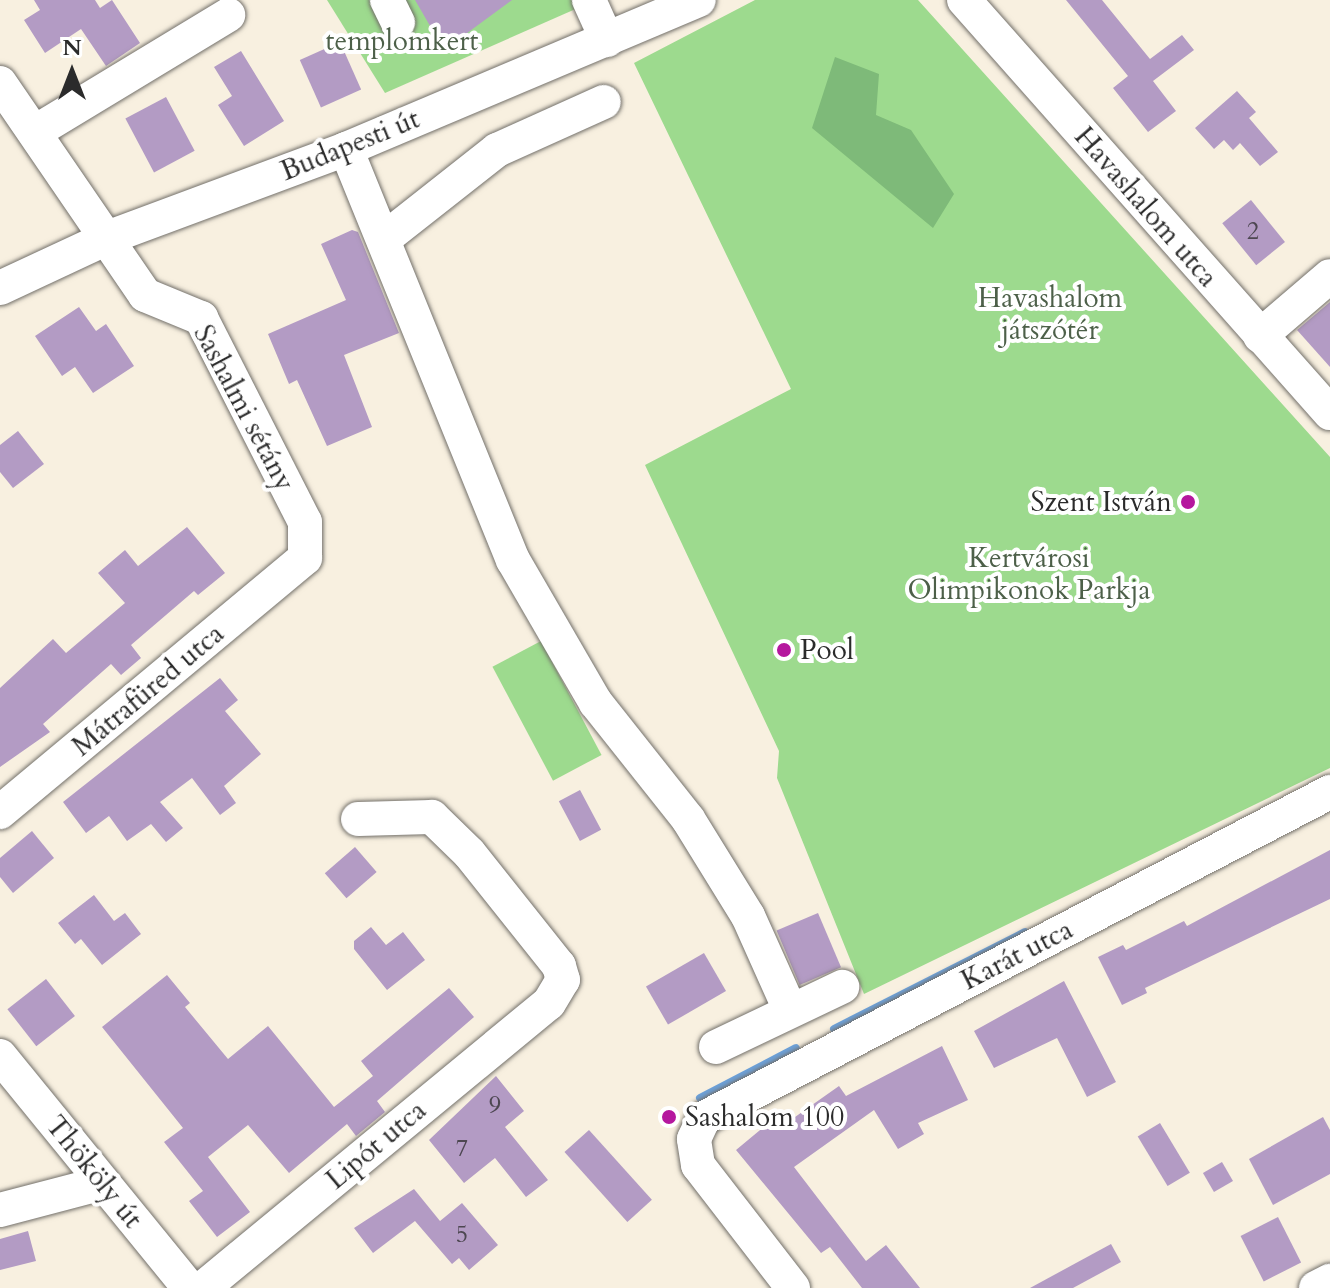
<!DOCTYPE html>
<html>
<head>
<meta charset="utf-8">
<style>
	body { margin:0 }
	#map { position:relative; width:1330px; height:1288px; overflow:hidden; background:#f8f0e0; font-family:Cardo,serif }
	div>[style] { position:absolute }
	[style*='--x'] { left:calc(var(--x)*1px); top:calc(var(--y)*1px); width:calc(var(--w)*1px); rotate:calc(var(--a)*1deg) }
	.green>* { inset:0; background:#9dda8e; transform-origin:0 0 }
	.forest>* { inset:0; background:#7eba79 }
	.stream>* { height:8px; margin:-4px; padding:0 4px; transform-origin:4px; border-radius:4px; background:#6da1d9 }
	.building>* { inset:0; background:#b39bc4; transform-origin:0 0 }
	.roads { filter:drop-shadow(0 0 2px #73706a) drop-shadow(0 0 2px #73706a) }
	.minor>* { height:34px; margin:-17px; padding:0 17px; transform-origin:17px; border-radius:17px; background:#fff }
	.dots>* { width:22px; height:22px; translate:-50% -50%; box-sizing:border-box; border:4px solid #fff; border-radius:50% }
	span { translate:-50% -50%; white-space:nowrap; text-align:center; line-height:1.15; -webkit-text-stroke:8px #fff; paint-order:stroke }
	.number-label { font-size:24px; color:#4d4751 }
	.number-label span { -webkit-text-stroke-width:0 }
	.park-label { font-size:28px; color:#4d6049 }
	.street-label { font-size:28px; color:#2b2b2b }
	.poi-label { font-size:28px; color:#2b2b2b }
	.right { translate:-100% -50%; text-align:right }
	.left { translate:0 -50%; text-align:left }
	.north { position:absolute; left:32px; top:32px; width:80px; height:80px; -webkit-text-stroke:6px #fff; paint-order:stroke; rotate:0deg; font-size:22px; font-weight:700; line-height:32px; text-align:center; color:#2b2b2b }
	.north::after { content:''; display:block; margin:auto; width:28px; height:36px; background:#2b2b2b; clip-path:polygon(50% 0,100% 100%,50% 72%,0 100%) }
</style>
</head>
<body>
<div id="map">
	<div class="green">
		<div style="clip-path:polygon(327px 0,596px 0,385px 93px)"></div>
		<div style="clip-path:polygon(755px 0,918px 0,1330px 457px,1330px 768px,864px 994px,777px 778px,779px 751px,645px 465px,791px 389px,634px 63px)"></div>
		<div style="left:541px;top:641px;width:129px;height:55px;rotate:62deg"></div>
	</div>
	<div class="forest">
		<div style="clip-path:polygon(835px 57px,879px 74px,876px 115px,911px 130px,954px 194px,933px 228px,812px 128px)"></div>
	</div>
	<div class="stream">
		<div style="--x:834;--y:1029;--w:214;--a:-26.9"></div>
		<div style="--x:700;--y:1098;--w:108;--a:-27.5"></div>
	</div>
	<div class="building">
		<div style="clip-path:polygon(34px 0,95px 0,100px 8px,112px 0,140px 43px,106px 66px,81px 29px,45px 53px,24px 20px,40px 10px)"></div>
		<div style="clip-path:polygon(415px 0,512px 0,444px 50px)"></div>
		<div style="clip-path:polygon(1066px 0,1102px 0,1150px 59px,1182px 35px,1194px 50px,1153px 81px,1176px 111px,1148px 132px,1113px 88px,1128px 76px)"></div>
		<div style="left:340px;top:42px;width:52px;height:44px;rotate:66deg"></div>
		<div style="clip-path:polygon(241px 51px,284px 121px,244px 146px,218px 105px,232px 96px,214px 67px)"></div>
		<div style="clip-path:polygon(1237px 91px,1256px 112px,1249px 118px,1278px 152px,1260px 166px,1240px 143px,1233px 150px,1224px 140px,1214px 149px,1195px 128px)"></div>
		<div style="left:166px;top:97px;width:61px;height:46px;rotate:62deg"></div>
		<div style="left:1251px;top:200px;width:54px;height:37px;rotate:51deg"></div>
		<div style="clip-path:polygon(352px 230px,358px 232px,399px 333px,344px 355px,372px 427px,327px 446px,297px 380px,289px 384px,268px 334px,346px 300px,321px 244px)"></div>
		<div style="clip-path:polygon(1330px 302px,1330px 367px,1297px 330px)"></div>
		<div style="clip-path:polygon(79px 307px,96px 331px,106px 324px,134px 366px,93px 393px,75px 367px,62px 376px,35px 336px)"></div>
		<div style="clip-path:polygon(18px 431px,44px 464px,13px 488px,0 472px,0 445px)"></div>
		<div style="clip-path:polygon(187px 527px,225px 573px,198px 595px,194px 591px,131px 645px,141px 658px,121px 675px,111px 664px,43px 724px,50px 732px,0 767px,0 688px,53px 639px,66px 653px,125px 603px,98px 573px,125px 550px,138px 566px)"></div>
		<div style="clip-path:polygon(220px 678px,238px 700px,225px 711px,261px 754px,224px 786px,236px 803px,220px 815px,192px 778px,160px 802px,183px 828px,166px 842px,151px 824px,127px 841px,109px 816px,86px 833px,63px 802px)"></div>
		<div style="left:580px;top:790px;width:45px;height:24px;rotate:62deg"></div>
		<div style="clip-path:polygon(32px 831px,54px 858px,13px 893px,0 877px,0 858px)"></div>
		<div style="left:355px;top:847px;width:33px;height:40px;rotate:49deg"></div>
		<div style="clip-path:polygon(1330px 850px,1330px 899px,1145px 988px,1147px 993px,1122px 1005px,1098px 957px,1123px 945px,1126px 950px,1184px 921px,1187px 926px)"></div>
		<div style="clip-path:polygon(94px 895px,114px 921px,125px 913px,141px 934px,102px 965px,81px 939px,75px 944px,58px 923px)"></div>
		<div style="left:818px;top:913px;width:59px;height:45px;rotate:67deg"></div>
		<div style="clip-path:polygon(371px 927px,386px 945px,403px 932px,425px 960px,387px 990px,354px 949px,354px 941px)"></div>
		<div style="left:704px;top:953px;width:44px;height:67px;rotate:60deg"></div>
		<div style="clip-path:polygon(167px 975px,190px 1003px,185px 1007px,228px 1059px,268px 1026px,334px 1107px,373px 1076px,361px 1061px,449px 988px,474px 1017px,377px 1101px,385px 1112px,356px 1136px,347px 1124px,289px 1173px,248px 1125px,208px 1157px,250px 1212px,217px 1237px,189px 1201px,203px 1191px,164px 1142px,183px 1128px,102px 1027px)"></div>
		<div style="left:46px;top:979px;width:47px;height:49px;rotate:52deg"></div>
		<div style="clip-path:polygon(1064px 981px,1116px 1082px,1087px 1097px,1057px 1038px,994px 1068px,974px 1031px)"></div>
		<div style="clip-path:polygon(942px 1046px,968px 1100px,918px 1123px,924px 1134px,898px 1149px,874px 1110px,794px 1167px,866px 1261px,886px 1245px,920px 1288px,862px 1288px,830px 1247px,821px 1253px,736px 1150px,771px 1121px,778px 1129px,839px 1086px,846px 1096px)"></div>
		<div style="clip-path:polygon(496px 1076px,524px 1111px,505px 1127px,548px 1180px,526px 1197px,495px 1158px,464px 1183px,429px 1140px)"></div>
		<div style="clip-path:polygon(1323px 1117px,1330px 1130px,1330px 1174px,1273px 1205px,1249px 1159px)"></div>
		<div style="left:1160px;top:1123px;width:58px;height:26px;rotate:59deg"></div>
		<div style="left:589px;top:1130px;width:94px;height:33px;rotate:48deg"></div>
		<div style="left:1222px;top:1162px;width:22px;height:22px;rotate:60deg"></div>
		<div style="clip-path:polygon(414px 1189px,440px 1221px,462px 1203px,498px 1245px,469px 1270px,459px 1258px,452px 1264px,415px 1221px,373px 1253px,354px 1228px)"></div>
		<div style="left:1278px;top:1217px;width:51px;height:42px;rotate:63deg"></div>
		<div style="clip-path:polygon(28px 1231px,36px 1261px,0 1270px,0 1239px)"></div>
		<div style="clip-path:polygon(1111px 1244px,1121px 1262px,1073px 1288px,1030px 1288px)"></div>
	</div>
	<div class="roads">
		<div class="minor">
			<div style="--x:387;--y:0;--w:25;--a:64"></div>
			<div style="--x:589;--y:0;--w:44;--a:65.8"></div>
			<div style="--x:964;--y:0;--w:552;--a:48.45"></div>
			<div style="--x:0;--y:83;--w:257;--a:55.6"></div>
			<div style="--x:145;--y:295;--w:61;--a:22.3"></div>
			<div style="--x:201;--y:318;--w:229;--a:63"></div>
			<div style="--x:305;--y:522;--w:36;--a:90"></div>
			<div style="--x:305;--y:558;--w:397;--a:140.2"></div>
			<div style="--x:35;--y:132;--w:226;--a:-31.2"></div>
			<div style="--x:346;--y:149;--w:444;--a:67.9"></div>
			<div style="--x:513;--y:560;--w:165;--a:59.9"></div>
			<div style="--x:596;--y:703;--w:148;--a:51.6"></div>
			<div style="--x:688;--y:819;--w:114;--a:58.3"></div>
			<div style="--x:748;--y:916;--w:103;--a:65.9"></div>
			<div style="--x:384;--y:239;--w:144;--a:-38.2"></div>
			<div style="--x:497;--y:150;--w:117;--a:-24.2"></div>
			<div style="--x:0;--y:288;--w:118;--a:-25"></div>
			<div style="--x:107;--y:238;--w:255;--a:-20.4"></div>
			<div style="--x:346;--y:149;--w:383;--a:-22.9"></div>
			<div style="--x:1260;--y:336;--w:92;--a:-40.6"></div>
			<div style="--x:716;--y:1047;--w:140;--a:-25.5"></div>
			<div style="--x:0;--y:1056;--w:299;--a:50.8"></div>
			<div style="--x:0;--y:1210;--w:106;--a:-14.7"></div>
			<div style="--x:203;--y:1288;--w:448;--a:-39.5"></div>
			<div style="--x:549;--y:1003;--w:27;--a:-59"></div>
			<div style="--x:563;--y:980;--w:15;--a:-106"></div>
			<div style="--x:559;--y:966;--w:144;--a:-128.5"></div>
			<div style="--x:469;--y:853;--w:52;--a:-135.8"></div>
			<div style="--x:432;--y:817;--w:74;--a:178.5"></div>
			<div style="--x:793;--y:1288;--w:155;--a:-127.7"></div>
			<div style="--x:698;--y:1165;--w:26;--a:-99"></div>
			<div style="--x:694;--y:1139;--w:23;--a:-65"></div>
			<div style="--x:704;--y:1118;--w:706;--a:-27.51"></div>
			<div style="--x:1316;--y:1288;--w:16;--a:-27"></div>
		</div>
	</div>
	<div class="dots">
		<div style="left:1188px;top:502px;background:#b5179e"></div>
		<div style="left:784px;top:650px;background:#b5179e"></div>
		<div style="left:669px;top:1117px;background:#b5179e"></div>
	</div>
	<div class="number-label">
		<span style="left:1253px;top:232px">2</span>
		<span style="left:495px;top:1106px">9</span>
		<span style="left:462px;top:1149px">7</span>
		<span style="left:462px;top:1235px">5</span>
	</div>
	<div class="park-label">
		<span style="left:402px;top:41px">templomkert</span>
		<span style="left:1050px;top:314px">Havashalom<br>játszótér</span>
		<span style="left:1029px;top:574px">Kertvárosi<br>Olimpikonok Parkja</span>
	</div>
	<div class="street-label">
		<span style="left:350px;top:145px;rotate:-22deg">Budapesti út</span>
		<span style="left:1146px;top:207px;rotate:49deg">Havashalom utca</span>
		<span style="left:244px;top:408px;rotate:62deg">Sashalmi sétány</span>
		<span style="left:148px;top:690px;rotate:-40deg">Mátrafüred utca</span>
		<span style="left:1017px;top:955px;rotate:-27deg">Karát utca</span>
		<span style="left:376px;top:1145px;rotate:-40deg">Lipót utca</span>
		<span style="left:94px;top:1172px;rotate:51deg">Thököly út</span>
	</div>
	<div class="poi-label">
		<span class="right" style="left:1172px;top:502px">Szent István</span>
		<span class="left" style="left:800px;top:650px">Pool</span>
		<span class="left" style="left:685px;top:1117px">Sashalom 100</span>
	</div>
	<div class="north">N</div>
</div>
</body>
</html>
